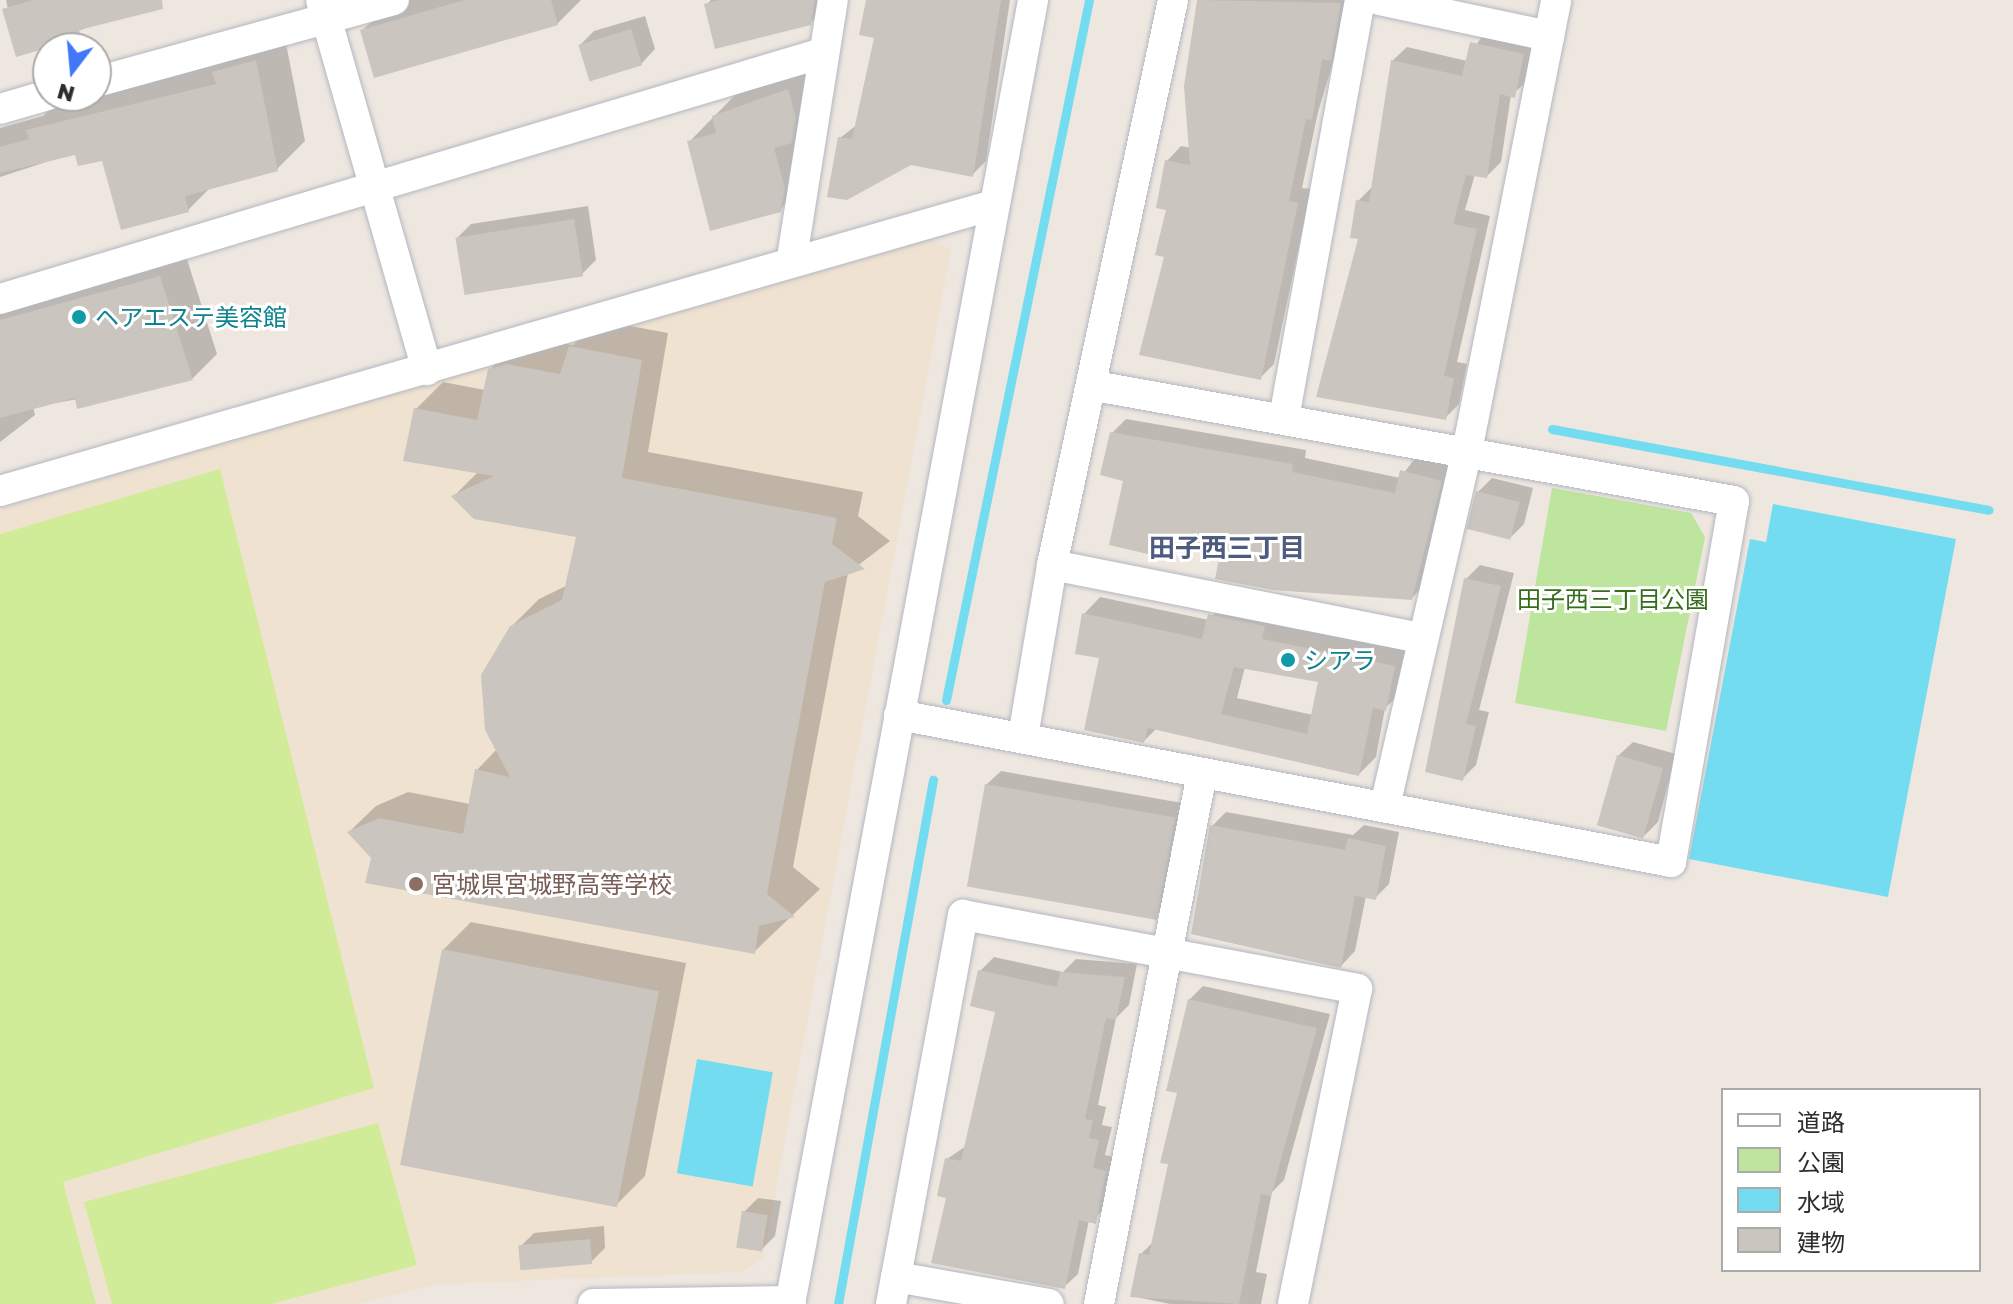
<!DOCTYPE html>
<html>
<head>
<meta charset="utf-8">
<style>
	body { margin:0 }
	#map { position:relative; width:2013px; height:1304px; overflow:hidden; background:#eee7e0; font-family:"Golos Text","Noto Sans JP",sans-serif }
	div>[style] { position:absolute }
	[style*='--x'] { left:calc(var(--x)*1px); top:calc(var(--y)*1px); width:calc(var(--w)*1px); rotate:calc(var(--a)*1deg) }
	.education>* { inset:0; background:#f0e2d0 }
	.green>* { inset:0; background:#bde59d }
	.pitch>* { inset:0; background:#d1ec99 }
	.water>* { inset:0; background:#74dcf0; transform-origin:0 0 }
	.shadow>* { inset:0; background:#0003 }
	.stream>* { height:9px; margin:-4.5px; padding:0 4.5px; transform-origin:4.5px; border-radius:4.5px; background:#74dcf0 }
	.building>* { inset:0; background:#cac5be; transform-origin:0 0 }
	.roads { filter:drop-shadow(0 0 2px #b3b7c0) drop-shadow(0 0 2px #b3b7c0) }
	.minor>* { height:30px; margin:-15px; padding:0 15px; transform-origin:15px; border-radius:15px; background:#fff }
	.dots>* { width:22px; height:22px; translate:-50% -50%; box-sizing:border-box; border:4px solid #fff; border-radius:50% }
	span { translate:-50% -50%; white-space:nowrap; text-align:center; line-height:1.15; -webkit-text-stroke:6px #fff; paint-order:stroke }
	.culture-label { font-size:24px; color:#0d838f }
	.left { translate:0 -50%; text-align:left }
	.park-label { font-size:24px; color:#356d1b }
	.education-label { font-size:24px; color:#785e54 }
	.neighbourhood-label { font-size:26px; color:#4d5b7f; font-weight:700 }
	.legend { position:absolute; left:1721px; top:1088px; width:260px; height:184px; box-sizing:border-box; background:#fff; border:2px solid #ababab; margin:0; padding:10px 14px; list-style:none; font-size:24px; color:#2d2d2d }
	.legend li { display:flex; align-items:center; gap:16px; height:40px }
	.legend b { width:40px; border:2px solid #ababab }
	.north { position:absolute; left:32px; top:32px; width:80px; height:80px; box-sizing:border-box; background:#fff; border:2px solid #ababab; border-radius:50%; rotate:196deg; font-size:22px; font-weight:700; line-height:32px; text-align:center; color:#2d2d2d }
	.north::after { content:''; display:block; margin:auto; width:28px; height:36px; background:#4177fb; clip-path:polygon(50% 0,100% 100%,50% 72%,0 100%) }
</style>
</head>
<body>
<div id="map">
	<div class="education">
		<div style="clip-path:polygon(923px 236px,951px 250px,763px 1259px,742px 1272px,440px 1284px,355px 1304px,0 1304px,0 509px)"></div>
	</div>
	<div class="green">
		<div style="clip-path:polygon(1552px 488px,1691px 513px,1705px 537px,1666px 731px,1515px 703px)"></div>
	</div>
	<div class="pitch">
		<div style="clip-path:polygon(220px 469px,374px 1088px,63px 1182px,96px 1304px,0 1304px,0 534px)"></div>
		<div style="clip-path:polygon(378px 1123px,417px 1265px,271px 1304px,112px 1304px,84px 1202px)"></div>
	</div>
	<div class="water">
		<div style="clip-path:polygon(1773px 504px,1956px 539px,1888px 897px,1689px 859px,1750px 539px,1766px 542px)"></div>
		<div style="left:697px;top:1059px;width:77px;height:116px;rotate:10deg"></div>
	</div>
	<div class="shadow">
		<div style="clip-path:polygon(6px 0,159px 0,18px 54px)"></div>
		<div style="clip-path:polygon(581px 0,557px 24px,362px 30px,398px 0)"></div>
		<div style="clip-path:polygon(711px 0,833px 0,810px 23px,706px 5px)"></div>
		<div style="clip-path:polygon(868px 0,1010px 0,986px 161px,972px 175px,840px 138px,858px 124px,877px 36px)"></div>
		<div style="clip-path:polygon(1200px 0,1352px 0,1318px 112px,1302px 188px,1311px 189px,1274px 364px,1260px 378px,1166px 256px,1167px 161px,1181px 146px,1191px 148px,1186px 86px)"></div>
		<div style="clip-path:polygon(645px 16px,655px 49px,641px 64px,580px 45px,594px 31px)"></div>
		<div style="clip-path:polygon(1486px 29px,1537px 40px,1528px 81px,1511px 95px,1501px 162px,1487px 176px,1475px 174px,1465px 210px,1490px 216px,1457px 362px,1467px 364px,1459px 404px,1445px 418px,1360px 238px,1358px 201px,1373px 186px,1392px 61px,1407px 47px,1467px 61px)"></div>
		<div style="clip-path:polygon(284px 33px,305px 141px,276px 170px,211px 187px,188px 210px,103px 158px,77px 152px,0 177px,0 128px,43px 116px,57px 102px,96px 96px)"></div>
		<div style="clip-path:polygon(814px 65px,806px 183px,780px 210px,689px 142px,740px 90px)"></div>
		<div style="clip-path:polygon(588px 206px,596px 260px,582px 274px,457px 238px,471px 224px)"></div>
		<div style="clip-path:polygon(185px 253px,217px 354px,192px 379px,33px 407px,35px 415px,0 442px,0 302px)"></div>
		<div style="clip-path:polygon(598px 320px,668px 333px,648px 452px,863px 492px,858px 516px,890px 541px,848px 573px,793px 867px,820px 889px,754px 952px,373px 857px,349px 832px,376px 806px,408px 792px,470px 804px,477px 770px,497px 749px,511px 627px,539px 599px,568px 585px,578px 535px,454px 496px,478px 472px,416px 409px,443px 382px,485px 390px,489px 370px,517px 343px,535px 338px,573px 345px)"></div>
		<div style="clip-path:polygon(1126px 419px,1306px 450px,1305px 458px,1400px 478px,1416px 457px,1455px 467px,1426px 583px,1412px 598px,1164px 541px,1152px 553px,1112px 433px)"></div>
		<div style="clip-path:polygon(1492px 478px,1533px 488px,1524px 524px,1510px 538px,1478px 492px)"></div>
		<div style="clip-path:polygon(1480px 565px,1514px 573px,1479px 710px,1489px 712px,1476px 765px,1462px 779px,1466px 579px)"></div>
		<div style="clip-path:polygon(evenodd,1100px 597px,1209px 620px,1227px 598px,1411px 649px,1402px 692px,1385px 708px,1376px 757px,1359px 774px,1157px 728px,1144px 741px,1084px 614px,1100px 597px,1245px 667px,1320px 680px,1313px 715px,1237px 698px,1245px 667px)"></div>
		<div style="clip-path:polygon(1633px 742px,1676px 754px,1658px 822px,1644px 836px,1618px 756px)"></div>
		<div style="clip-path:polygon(1001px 771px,1188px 804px,1169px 902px,1155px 916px,986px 785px)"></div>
		<div style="clip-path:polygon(1226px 812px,1353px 835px,1364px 825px,1399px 832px,1389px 884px,1375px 898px,1366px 896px,1355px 951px,1341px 966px,1212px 826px)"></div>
		<div style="clip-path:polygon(471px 922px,686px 963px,645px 1176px,617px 1204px,443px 950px)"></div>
		<div style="clip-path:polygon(994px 957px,1063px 972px,1076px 959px,1137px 964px,1129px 1005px,1116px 1018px,1098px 1105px,1106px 1107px,1102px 1125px,1112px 1127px,1105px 1155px,1119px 1158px,1109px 1208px,1089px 1220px,1078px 1274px,1064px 1287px,948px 1196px,947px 1159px,966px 1146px,997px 1010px,980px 971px)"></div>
		<div style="clip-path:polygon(1203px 986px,1330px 1014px,1284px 1180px,1272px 1192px,1256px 1272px,1267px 1274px,1261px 1304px,1170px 1304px,1132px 1296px,1141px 1254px,1154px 1241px,1170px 1163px,1189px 1000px)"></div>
		<div style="clip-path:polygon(758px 1198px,781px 1201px,775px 1236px,761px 1250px,744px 1212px)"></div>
		<div style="clip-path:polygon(604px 1226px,605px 1248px,591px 1262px,520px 1247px,534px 1233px)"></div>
	</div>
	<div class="stream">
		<div style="--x:1552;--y:429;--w:444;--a:10.5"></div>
		<div style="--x:946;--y:700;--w:714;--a:-78.45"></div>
		<div style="--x:838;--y:1304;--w:533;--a:-79.72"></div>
	</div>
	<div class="building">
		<div style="clip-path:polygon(33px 0,162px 0,163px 9px,79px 30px,81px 38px,16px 57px,2px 9px)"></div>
		<div style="clip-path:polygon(464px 0,551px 0,558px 25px,374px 78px,360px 30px)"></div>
		<div style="clip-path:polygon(719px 0,815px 0,811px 25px,715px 49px,704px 4px)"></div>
		<div style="clip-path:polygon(866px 0,1001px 0,973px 177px,911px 165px,847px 200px,827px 197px,838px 137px,852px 139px,874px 38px,859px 35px)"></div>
		<div style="clip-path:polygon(1197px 0,1341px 3px,1331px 61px,1322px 59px,1312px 120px,1306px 119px,1289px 201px,1298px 203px,1261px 380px,1139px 355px,1164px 257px,1155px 255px,1166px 210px,1156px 208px,1165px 160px,1190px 165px,1184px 86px)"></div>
		<div style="left:631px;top:29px;width:38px;height:55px;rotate:73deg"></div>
		<div style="clip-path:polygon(1470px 42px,1524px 54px,1515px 98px,1500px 94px,1487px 178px,1466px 175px,1453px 224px,1477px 229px,1444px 376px,1454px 378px,1446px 420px,1316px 397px,1358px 239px,1350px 238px,1356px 200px,1369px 202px,1391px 60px,1462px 76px)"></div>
		<div style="clip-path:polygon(256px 60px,278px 171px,185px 196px,189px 212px,121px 230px,102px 161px,78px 166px,75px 155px,0 173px,0 147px,29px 139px,26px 130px,216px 84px,212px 72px)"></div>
		<div style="clip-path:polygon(788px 89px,796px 118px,792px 143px,774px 148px,785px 188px,781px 212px,710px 231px,687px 141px,716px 133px,712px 116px)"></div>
		<div style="left:574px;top:219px;width:58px;height:120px;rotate:81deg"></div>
		<div style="clip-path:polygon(160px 276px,193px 380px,77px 409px,75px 398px,0 418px,0 320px)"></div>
		<div style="clip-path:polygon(569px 346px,642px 360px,622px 478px,837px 518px,832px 544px,865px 569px,825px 582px,767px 894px,795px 917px,759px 926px,755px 954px,365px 883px,371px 858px,347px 832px,379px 818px,463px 834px,475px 769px,510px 777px,485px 730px,481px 675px,510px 626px,562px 600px,576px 537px,474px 519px,451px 496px,494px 476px,403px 461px,414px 408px,477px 420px,488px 369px,507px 364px,560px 374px)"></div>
		<div style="clip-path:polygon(1110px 432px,1293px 464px,1292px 472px,1395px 493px,1400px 470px,1442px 481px,1412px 600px,1273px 590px,1215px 579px,1220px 553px,1155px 541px,1152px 555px,1109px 545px,1123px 481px,1100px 475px)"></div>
		<div style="left:1476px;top:491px;width:45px;height:39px;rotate:14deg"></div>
		<div style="clip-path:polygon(1464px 578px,1501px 586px,1466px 724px,1476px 726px,1463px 781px,1425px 772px)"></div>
		<div style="clip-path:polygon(evenodd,1082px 613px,1202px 639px,1208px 614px,1265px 626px,1262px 639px,1395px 666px,1386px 711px,1373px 708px,1359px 776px,1148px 728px,1144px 743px,1084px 730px,1099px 658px,1075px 654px,1082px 613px,1234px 667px,1318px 682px,1307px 734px,1221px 714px,1234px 667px)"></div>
		<div style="left:1617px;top:755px;width:48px;height:73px;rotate:16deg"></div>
		<div style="left:985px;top:784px;width:193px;height:104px;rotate:10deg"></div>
		<div style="clip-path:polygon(1210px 825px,1345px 850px,1348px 838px,1386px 846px,1376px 900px,1355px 896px,1341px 968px,1191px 934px)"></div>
		<div style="left:442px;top:949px;width:221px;height:220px;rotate:11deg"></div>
		<div style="clip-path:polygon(978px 970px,1057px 987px,1060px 972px,1125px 977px,1116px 1020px,1106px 1018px,1085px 1119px,1093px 1120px,1089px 1138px,1099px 1140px,1093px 1168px,1106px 1171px,1096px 1224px,1079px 1220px,1065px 1289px,931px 1263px,946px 1198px,937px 1196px,945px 1158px,961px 1161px,995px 1012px,970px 1006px)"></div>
		<div style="clip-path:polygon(1188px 999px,1317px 1028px,1271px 1196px,1261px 1194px,1239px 1304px,1130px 1297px,1139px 1253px,1149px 1255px,1168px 1164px,1160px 1163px,1177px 1093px,1166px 1091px)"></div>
		<div style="left:742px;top:1211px;width:26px;height:37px;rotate:9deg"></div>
		<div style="left:590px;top:1239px;width:25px;height:72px;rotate:85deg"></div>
	</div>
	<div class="roads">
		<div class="minor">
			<div style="--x:321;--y:0;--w:385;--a:74"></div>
			<div style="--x:1379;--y:0;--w:174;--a:12"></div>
			<div style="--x:96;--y:82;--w:309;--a:-15.4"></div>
			<div style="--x:0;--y:109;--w:50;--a:-16.3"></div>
			<div style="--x:792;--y:258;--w:261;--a:-81"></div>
			<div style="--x:0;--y:299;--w:858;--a:-16.66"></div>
			<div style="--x:1284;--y:418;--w:425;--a:-79.7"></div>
			<div style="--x:0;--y:491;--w:1033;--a:-16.07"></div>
			<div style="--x:1052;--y:565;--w:376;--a:11.2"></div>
			<div style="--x:899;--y:715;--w:786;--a:10.78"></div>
			<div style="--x:1671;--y:862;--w:366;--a:-80.1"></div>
			<div style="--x:1734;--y:501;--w:649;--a:-169.8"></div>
			<div style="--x:1023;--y:737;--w:174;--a:-80.4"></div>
			<div style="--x:1052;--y:565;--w:578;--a:-77.91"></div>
			<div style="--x:1385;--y:806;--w:364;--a:-77"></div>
			<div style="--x:1467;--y:451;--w:460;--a:-78.8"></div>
			<div style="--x:896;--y:1277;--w:155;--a:10"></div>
			<div style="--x:593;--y:1304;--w:198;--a:-0.9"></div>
			<div style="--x:790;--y:1304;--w:1326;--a:-79.44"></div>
			<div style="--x:891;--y:1304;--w:396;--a:-79.5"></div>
			<div style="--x:963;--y:915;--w:401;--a:10.6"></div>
			<div style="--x:1357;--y:989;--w:321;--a:101.5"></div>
			<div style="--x:1099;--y:1304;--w:541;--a:-79.02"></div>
		</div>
	</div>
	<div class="dots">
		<div style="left:79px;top:317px;background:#0f9aa8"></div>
		<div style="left:1288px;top:660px;background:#0f9aa8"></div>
		<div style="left:416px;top:884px;background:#8d6e63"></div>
	</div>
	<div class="culture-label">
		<span class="left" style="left:95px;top:317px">ヘアエステ美容館</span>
		<span class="left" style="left:1304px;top:660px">シアラ</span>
	</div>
	<div class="park-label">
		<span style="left:1613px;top:599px">田子西三丁目公園</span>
	</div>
	<div class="education-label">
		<span class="left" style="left:432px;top:884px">宮城県宮城野高等学校</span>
	</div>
	<div class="neighbourhood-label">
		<span style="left:1227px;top:548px">田子西三丁目</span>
	</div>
	<ul class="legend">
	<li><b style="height:10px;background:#fff"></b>道路</li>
	<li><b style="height:22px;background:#bde59d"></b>公園</li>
	<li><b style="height:22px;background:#74dcf0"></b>水域</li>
	<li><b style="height:22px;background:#cac5be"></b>建物</li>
	</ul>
	<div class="north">N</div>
</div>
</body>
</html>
